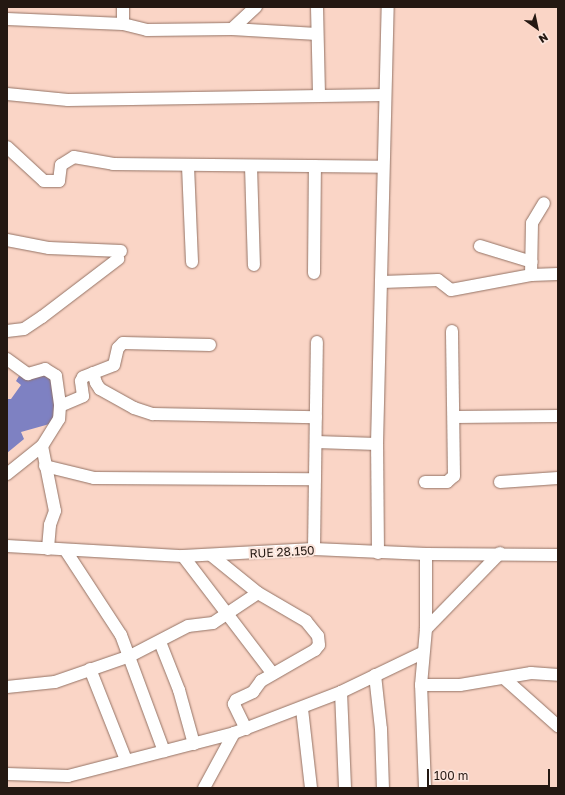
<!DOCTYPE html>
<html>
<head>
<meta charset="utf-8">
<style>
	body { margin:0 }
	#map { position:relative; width:565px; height:795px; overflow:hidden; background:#fad5c6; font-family:"Golos Text",sans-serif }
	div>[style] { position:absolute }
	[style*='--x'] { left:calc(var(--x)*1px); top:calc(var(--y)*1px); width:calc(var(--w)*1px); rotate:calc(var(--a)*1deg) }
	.water>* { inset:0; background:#7e81c2 }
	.roads { filter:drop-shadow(0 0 1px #947365) drop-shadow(0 0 1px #947365) }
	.minor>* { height:12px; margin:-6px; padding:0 6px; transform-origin:6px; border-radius:6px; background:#fff }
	span { translate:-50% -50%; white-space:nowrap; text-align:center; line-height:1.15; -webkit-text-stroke:4px #fce6dd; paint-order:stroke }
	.street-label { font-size:12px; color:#241812 }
	.frame { position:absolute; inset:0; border:8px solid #241812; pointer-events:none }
	.north { position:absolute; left:517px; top:8px; width:40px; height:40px; -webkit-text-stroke:3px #fce6dd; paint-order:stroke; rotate:147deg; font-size:11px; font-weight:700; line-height:16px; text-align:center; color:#241812 }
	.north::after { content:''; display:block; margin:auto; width:14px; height:18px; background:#241812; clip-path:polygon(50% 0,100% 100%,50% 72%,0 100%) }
	.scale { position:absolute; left:427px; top:769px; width:123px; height:18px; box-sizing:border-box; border:2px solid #241812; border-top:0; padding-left:5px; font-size:12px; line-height:14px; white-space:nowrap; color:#241812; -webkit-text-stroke:3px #fce6dd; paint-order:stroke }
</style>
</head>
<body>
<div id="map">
	<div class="water">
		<div style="clip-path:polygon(42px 374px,56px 383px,53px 423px,21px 432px,24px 439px,7px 453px,7px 399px,11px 399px,21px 385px,16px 381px,19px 376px,34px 378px)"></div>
	</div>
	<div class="roads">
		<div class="minor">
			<div style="--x:123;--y:7;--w:17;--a:90"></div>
			<div style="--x:317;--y:7;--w:89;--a:88.7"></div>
			<div style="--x:7;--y:19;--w:116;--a:2.5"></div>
			<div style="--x:123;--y:24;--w:25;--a:14"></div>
			<div style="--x:147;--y:30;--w:85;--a:-0.7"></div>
			<div style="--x:232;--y:29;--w:85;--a:3.4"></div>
			<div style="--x:232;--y:29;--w:33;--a:-43"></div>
			<div style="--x:7;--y:94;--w:61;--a:5.6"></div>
			<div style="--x:68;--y:100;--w:317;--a:-0.9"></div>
			<div style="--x:7;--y:147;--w:50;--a:42.6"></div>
			<div style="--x:44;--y:181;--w:15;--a:0"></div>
			<div style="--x:59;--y:181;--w:16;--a:-83"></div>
			<div style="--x:61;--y:165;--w:15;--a:-32"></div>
			<div style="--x:74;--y:157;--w:40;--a:10"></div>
			<div style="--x:113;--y:164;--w:270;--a:0.6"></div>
			<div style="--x:188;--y:166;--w:96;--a:87.6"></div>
			<div style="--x:251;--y:166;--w:99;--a:88.3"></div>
			<div style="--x:7;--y:240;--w:43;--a:10.8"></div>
			<div style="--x:49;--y:248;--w:72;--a:2.4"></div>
			<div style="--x:480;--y:246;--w:54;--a:17.1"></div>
			<div style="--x:314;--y:273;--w:107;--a:-89.5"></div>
			<div style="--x:531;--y:275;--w:52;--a:-88.9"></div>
			<div style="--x:532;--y:223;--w:23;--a:-59"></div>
			<div style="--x:382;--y:282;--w:56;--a:-2"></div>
			<div style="--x:438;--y:280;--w:16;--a:38"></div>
			<div style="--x:451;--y:290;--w:81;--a:-10.6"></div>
			<div style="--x:531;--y:275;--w:27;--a:-2"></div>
			<div style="--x:7;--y:331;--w:17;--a:-7"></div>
			<div style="--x:24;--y:329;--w:22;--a:-34"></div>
			<div style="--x:42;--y:317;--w:96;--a:-37.3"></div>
			<div style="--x:7;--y:359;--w:26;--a:36"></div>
			<div style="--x:28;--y:374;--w:18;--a:-16"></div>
			<div style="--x:45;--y:369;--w:13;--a:32"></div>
			<div style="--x:56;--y:376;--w:30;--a:82"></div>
			<div style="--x:60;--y:406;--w:13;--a:94"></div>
			<div style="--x:59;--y:419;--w:32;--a:122"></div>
			<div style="--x:42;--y:446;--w:45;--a:141.3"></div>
			<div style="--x:93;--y:373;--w:10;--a:73"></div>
			<div style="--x:96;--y:383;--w:7;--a:56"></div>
			<div style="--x:100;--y:389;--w:39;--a:29"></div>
			<div style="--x:134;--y:408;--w:20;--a:18"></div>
			<div style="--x:153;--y:414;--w:163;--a:1.1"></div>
			<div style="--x:60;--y:406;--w:25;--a:-23"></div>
			<div style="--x:83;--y:396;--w:15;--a:-98"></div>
			<div style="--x:81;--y:381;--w:4;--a:-63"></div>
			<div style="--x:83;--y:377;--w:33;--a:-21"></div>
			<div style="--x:114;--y:365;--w:17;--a:-77"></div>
			<div style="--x:118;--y:348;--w:7;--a:-45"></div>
			<div style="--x:123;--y:343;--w:87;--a:1.3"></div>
			<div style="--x:454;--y:417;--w:104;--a:-0.6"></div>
			<div style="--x:316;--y:442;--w:61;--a:1.9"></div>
			<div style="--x:42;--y:446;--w:66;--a:78.7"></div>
			<div style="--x:55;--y:511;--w:15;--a:110"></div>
			<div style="--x:50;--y:525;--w:24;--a:95"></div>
			<div style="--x:45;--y:466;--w:50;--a:13.8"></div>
			<div style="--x:94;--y:478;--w:221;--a:0.3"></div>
			<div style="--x:425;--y:482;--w:22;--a:0"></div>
			<div style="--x:447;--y:482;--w:9;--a:-41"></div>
			<div style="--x:454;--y:476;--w:145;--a:-90.8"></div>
			<div style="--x:500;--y:482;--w:58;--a:-3.9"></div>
			<div style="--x:7;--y:546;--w:176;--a:3.3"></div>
			<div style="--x:183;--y:556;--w:131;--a:-3.1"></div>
			<div style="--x:314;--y:549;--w:112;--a:2.6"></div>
			<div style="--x:426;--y:554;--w:132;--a:0.4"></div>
			<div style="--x:314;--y:549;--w:207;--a:-89.2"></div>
			<div style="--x:66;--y:551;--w:100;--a:56.8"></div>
			<div style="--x:121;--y:635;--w:124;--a:69.7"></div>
			<div style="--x:378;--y:553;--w:109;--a:-90.5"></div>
			<div style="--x:377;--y:444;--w:437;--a:-88.6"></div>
			<div style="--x:183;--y:556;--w:148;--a:52.7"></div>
			<div style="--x:426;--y:629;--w:106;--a:-45.8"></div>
			<div style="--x:160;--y:642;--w:52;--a:68.4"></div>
			<div style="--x:179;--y:690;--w:56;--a:74.5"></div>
			<div style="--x:90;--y:669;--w:98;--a:68.4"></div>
			<div style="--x:375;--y:675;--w:54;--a:83.7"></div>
			<div style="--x:381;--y:729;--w:59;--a:88.1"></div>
			<div style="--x:505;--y:679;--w:71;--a:41.6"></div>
			<div style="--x:421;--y:685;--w:39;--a:0"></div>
			<div style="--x:460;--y:685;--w:72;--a:-9.6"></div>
			<div style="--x:531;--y:673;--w:27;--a:4"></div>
			<div style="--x:7;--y:687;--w:48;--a:-5.9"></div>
			<div style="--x:55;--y:682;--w:79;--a:-19.1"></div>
			<div style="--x:130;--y:656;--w:65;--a:-27.3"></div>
			<div style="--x:188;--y:626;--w:25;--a:-7"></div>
			<div style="--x:213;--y:623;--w:54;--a:-33.7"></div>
			<div style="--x:258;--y:593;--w:60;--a:-141"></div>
			<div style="--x:341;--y:692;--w:96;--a:87.6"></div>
			<div style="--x:302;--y:709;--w:80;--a:83.5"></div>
			<div style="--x:246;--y:729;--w:28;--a:-116"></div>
			<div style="--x:234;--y:704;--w:4;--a:-63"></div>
			<div style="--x:236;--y:700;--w:19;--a:-25"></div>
			<div style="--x:253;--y:692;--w:14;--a:-54"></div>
			<div style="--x:261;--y:681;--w:62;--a:-29.9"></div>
			<div style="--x:315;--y:650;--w:6;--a:-51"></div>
			<div style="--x:319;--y:645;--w:9;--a:-96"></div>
			<div style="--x:318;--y:636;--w:19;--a:-129"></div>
			<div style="--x:306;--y:621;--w:56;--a:-149.7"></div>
			<div style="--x:7;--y:774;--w:61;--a:1.9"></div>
			<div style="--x:68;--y:776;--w:171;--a:-14.5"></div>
			<div style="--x:204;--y:788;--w:63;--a:-61.4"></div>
			<div style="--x:234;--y:733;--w:115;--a:-21"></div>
			<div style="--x:341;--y:692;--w:90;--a:-25.7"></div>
			<div style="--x:425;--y:788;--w:103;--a:-92.2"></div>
			<div style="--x:421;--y:685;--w:56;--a:-84.9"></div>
			<div style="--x:426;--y:629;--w:75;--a:-90"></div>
		</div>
	</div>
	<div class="street-label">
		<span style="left:282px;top:552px;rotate:-3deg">RUE 28.150</span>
	</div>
	<div class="frame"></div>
	<div class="north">N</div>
	<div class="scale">100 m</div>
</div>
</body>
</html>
